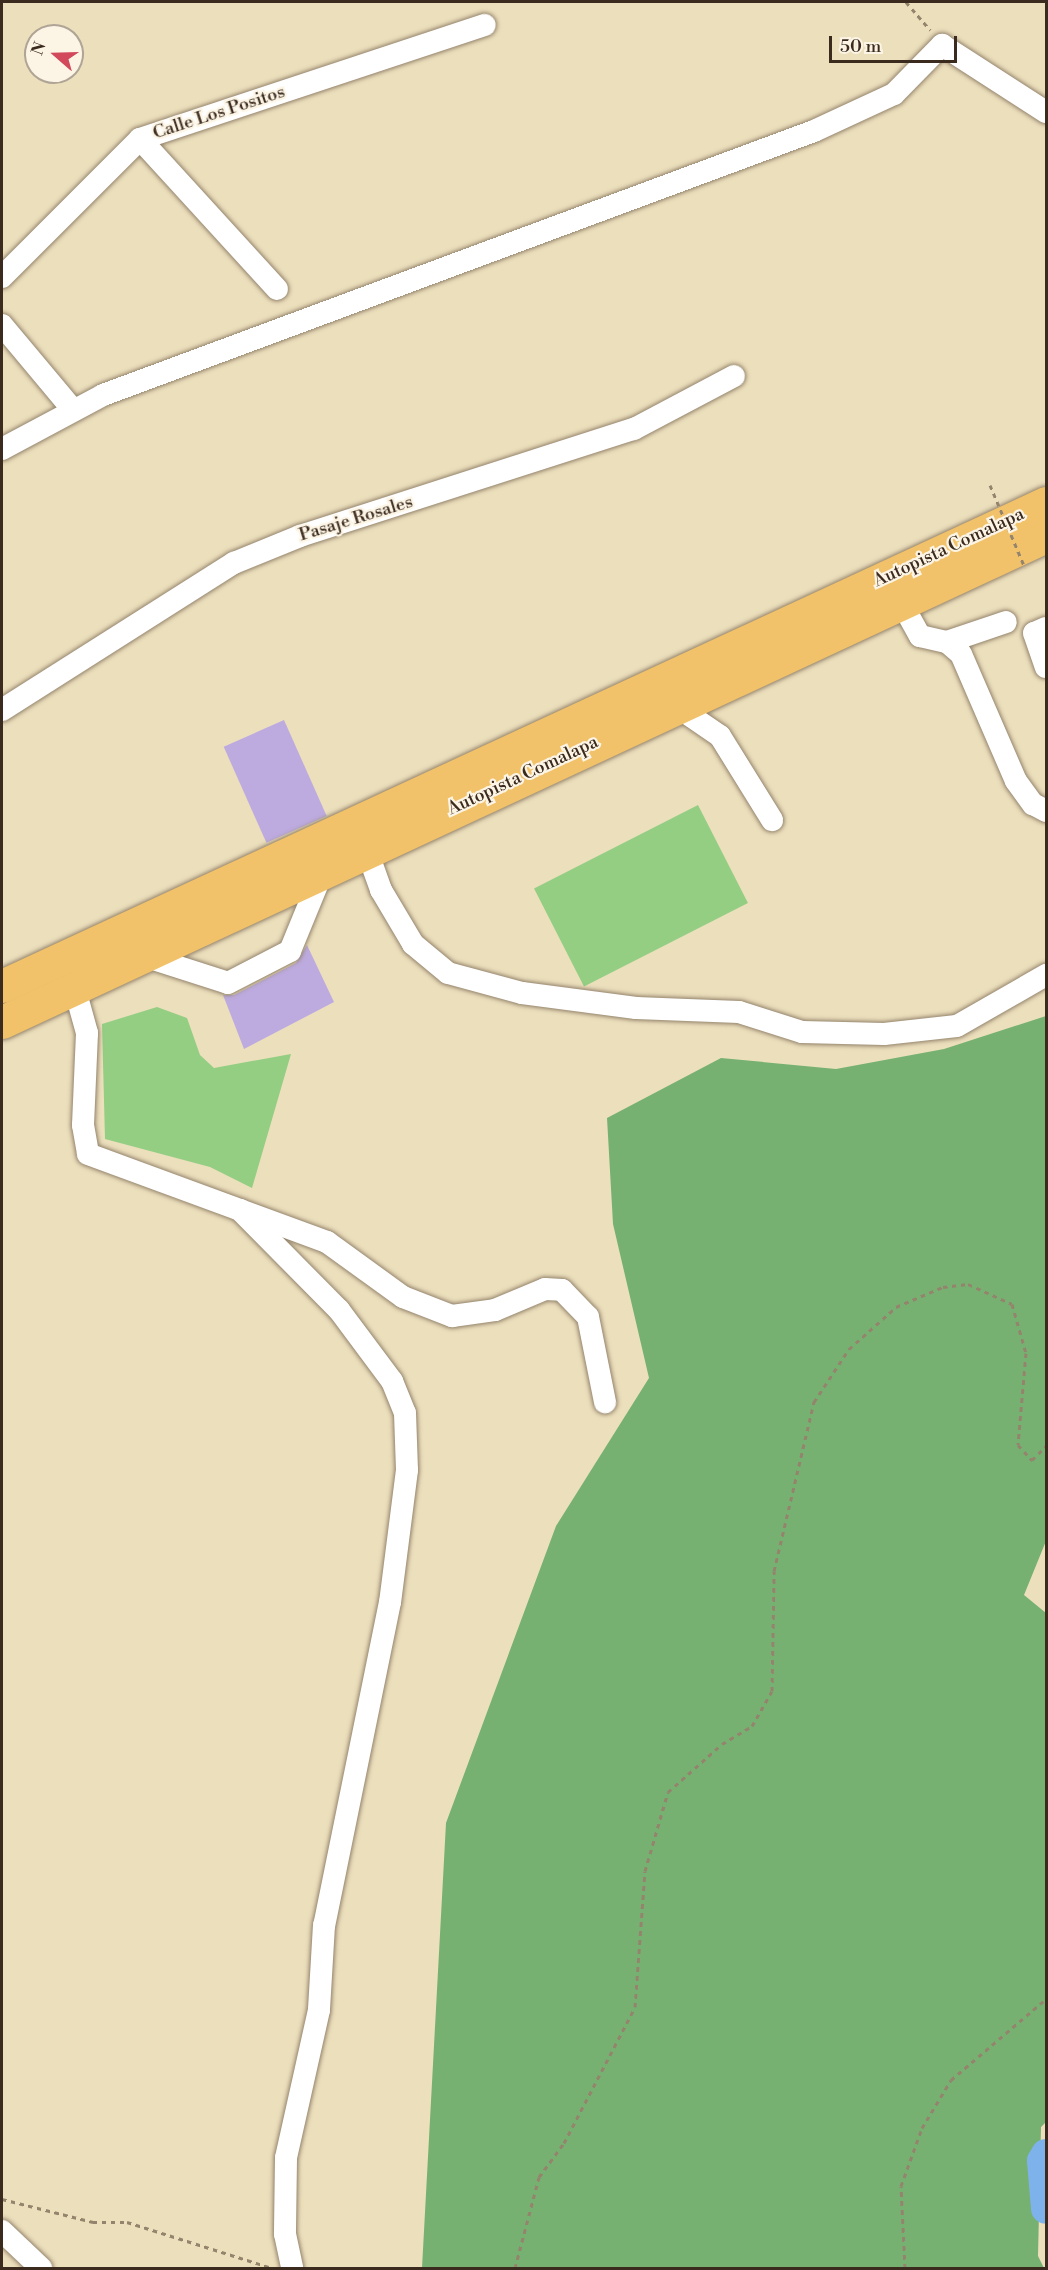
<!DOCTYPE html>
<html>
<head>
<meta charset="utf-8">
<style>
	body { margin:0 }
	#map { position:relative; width:1048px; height:2270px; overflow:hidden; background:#ecdfbc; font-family:"Libre Bodoni",serif }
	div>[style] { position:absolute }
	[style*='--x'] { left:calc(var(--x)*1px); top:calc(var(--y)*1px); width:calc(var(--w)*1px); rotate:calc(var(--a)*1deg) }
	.green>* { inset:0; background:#93ce83; transform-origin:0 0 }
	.forest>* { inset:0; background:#76b171 }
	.river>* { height:30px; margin:-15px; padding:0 15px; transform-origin:15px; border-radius:15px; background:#7eb2eb }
	.building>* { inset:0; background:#bdabe0; transform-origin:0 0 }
	.path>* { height:3px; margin-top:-1.5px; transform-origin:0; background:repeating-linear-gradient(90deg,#94846d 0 4.5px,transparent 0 9px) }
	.roads { filter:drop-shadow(0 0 2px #94846d) drop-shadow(0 0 2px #94846d) }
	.minor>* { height:22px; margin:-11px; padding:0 11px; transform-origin:11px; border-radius:11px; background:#fff }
	.highway>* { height:33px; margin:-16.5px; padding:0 16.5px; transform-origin:16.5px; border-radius:16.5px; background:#f2c26a }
	.path-bridge>* { height:3px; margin-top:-1.5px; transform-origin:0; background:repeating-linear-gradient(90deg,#94846d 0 4.5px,transparent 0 9px) }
	span { translate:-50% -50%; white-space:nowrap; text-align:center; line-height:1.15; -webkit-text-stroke:4.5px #fcf5e5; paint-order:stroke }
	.street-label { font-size:18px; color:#3b2a1e }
	.frame { position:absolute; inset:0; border:3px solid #3b2a1e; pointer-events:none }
	.north { position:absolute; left:24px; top:24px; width:60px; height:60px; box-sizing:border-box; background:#fcf5e5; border:2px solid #afa495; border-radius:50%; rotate:290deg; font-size:16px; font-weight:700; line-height:24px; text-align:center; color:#3b2a1e }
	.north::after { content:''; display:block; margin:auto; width:21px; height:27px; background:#d1495b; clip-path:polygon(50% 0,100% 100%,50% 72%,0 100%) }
	.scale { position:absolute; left:829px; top:36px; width:128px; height:27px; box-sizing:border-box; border:3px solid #3b2a1e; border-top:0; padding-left:8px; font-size:18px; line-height:21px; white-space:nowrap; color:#3b2a1e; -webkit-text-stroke:4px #fcf5e5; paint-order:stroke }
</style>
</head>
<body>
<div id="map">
	<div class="green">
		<div style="left:698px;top:805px;width:110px;height:184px;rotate:63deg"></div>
		<div style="clip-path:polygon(157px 1007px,187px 1018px,200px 1055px,214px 1068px,291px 1054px,252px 1188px,210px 1167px,105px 1139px,102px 1024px)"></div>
	</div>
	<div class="forest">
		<div style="clip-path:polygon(1046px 1016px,1046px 1541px,1024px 1595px,1046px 1613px,1046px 2122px,1041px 2127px,1038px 2256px,1044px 2268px,422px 2268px,446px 1823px,556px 1526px,649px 1378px,613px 1224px,607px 1118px,721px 1058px,836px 1069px,944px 1049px)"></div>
	</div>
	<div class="river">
		<div style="--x:1046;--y:2154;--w:8;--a:120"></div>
		<div style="--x:1042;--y:2161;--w:48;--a:85.2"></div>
	</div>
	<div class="building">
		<div style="left:284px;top:720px;width:105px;height:66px;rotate:66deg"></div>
		<div style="clip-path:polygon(307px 945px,334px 1002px,244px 1049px,223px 995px,234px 995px,296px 963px)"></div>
	</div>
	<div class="path">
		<div style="--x:906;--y:2;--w:37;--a:49"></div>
		<div style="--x:2;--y:2199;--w:94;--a:14.2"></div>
		<div style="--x:93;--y:2222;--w:34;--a:0"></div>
		<div style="--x:127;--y:2222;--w:152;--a:17.6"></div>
		<div style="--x:515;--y:2268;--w:94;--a:-75.2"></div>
		<div style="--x:539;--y:2177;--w:42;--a:-53.7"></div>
		<div style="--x:564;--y:2143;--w:153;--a:-62.4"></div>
		<div style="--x:635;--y:2007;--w:136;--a:-85.8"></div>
		<div style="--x:645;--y:1871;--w:82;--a:-73.8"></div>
		<div style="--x:668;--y:1792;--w:72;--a:-41.6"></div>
		<div style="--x:722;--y:1744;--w:35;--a:-31"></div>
		<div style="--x:752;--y:1726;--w:40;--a:-60.3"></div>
		<div style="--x:772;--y:1691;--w:120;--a:-89"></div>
		<div style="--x:774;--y:1571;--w:174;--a:-76.7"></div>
		<div style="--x:814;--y:1402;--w:64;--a:-56.6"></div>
		<div style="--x:849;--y:1349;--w:63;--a:-41.8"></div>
		<div style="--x:896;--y:1307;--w:51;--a:-23.1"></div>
		<div style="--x:943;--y:1287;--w:25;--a:-7"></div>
		<div style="--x:968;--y:1284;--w:48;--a:24.4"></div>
		<div style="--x:1012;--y:1304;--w:51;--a:74.1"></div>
		<div style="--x:1026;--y:1353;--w:92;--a:95"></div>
		<div style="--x:1018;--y:1445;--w:21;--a:47"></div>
		<div style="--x:1032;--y:1460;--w:20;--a:-45"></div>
		<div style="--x:905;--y:2268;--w:82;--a:-92.8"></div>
		<div style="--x:901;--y:2186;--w:62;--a:-70.1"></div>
		<div style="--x:922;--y:2128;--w:56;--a:-58.9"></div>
		<div style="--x:951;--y:2080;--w:125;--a:-40.5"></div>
	</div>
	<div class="roads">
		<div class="minor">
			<div style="--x:140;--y:139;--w:203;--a:47.6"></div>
			<div style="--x:2;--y:277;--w:195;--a:-45"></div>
			<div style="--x:140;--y:139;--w:363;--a:-18.3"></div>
			<div style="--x:2;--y:325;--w:111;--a:50.1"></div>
			<div style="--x:2;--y:449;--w:115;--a:-28.1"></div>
			<div style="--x:103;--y:395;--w:758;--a:-20.37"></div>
			<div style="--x:814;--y:131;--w:88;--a:-24.8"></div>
			<div style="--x:894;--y:94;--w:69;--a:-45.6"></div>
			<div style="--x:942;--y:45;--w:124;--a:32.8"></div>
			<div style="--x:901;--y:602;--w:39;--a:61"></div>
			<div style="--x:920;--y:636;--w:28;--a:13"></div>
			<div style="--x:947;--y:642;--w:18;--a:41"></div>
			<div style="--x:961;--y:654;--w:138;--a:66.6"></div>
			<div style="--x:1016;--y:781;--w:29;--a:54"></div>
			<div style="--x:1033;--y:804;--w:15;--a:28"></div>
			<div style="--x:1046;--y:628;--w:13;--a:157"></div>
			<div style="--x:1034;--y:633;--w:36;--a:71"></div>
			<div style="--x:947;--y:642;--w:62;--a:-18.7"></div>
			<div style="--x:676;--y:706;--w:53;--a:34.3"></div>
			<div style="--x:720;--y:736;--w:99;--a:58.2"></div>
			<div style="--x:2;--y:710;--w:275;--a:-32.4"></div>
			<div style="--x:234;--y:563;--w:71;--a:-22.2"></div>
			<div style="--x:300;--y:536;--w:351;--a:-17.8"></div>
			<div style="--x:634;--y:429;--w:113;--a:-27.9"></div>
			<div style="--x:366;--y:848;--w:45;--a:70.3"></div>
			<div style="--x:381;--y:890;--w:63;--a:59.3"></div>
			<div style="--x:413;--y:944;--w:45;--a:39.6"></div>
			<div style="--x:448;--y:973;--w:77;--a:15.1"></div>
			<div style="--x:522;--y:993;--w:115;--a:7.5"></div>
			<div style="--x:636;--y:1008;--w:103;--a:2.2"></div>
			<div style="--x:739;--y:1012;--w:66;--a:17.6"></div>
			<div style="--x:802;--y:1032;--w:82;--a:1.4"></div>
			<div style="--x:884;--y:1034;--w:73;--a:-6.3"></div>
			<div style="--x:957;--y:1026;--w:103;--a:-29.8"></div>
			<div style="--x:141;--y:955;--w:91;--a:17.8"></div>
			<div style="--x:228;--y:983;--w:70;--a:-27.3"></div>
			<div style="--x:290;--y:951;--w:90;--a:-67.7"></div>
			<div style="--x:74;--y:986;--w:49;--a:74.5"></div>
			<div style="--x:87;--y:1033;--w:92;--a:92.5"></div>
			<div style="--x:83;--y:1125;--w:29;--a:80"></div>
			<div style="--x:88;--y:1154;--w:162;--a:20.2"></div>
			<div style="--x:240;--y:1210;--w:141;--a:45.3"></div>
			<div style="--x:339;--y:1310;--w:89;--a:53.3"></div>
			<div style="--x:392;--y:1381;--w:35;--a:68"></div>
			<div style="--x:405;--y:1413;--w:57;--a:88"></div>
			<div style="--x:407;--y:1470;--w:133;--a:97.3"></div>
			<div style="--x:390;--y:1602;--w:330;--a:101.5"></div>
			<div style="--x:324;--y:1925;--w:85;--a:93.4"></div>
			<div style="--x:319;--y:2010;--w:152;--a:102.6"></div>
			<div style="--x:286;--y:2158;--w:76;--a:90.8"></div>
			<div style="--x:285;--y:2234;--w:35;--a:78"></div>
			<div style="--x:240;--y:1210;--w:93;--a:20.2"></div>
			<div style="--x:327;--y:1242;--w:94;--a:35.9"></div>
			<div style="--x:403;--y:1297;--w:53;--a:21.2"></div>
			<div style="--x:452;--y:1316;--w:43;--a:-7.9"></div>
			<div style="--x:495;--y:1310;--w:54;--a:-22.8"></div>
			<div style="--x:545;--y:1289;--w:17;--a:3"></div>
			<div style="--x:562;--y:1290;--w:37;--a:46"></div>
			<div style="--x:588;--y:1317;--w:87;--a:78.7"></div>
			<div style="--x:2;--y:2231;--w:54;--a:43.5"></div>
		</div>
		<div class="highway">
			<div style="--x:2;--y:986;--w:1150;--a:-24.83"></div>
			<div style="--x:2;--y:1022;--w:1152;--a:-24.96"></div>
		</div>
	</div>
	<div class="path-bridge">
		<div style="--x:990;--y:485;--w:90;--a:67.1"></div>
	</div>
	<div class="street-label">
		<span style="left:219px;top:113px;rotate:-18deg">Calle Los Positos</span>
		<span style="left:356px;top:519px;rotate:-17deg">Pasaje Rosales</span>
		<span style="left:949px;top:548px;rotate:-25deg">Autopista Comalapa</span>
		<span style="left:523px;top:776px;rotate:-25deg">Autopista Comalapa</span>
	</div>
	<div class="frame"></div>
	<div class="north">N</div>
	<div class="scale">50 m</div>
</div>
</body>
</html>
